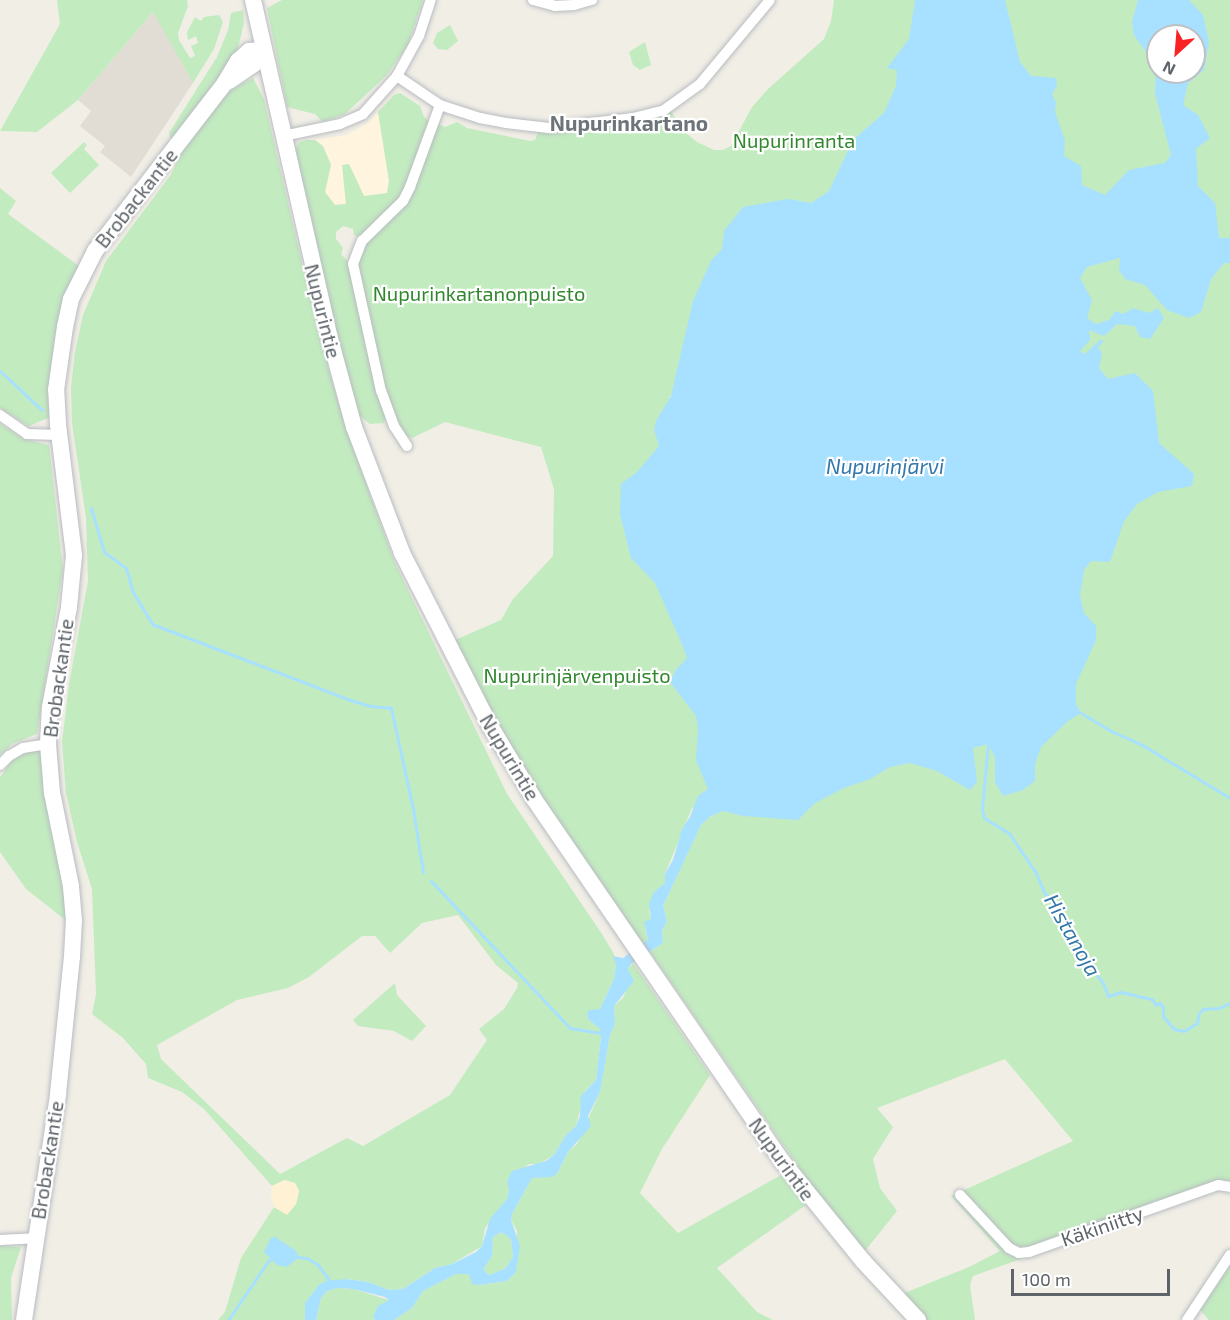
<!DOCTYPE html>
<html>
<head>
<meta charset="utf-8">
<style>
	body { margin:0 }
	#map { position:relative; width:1230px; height:1320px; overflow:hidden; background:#f1eee6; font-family:"Exo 2",sans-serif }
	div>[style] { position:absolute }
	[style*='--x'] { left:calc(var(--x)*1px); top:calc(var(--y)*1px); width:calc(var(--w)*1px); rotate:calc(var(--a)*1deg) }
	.commercial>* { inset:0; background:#fff4dd }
	.education>* { inset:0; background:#e1ddd5 }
	.green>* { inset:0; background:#c3ebc0 }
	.sand>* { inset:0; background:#fef1d4 }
	.water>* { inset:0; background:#a8e0ff }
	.stream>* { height:3px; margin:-1.5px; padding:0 1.5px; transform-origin:1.5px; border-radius:1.5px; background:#a8e0ff }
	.roads { filter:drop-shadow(0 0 2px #b8bcc1) drop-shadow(0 0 2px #b8bcc1) }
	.street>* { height:10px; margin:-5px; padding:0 5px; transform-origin:5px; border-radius:5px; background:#fff }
	.secondary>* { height:16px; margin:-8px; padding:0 8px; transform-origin:8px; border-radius:8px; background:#fff }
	span { translate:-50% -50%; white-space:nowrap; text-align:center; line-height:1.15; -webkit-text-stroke:4.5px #fff; paint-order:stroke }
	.park-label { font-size:20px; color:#30872d }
	.street-label { font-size:20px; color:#5d6368 }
	.neighbourhood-label { font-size:21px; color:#6e757a; font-weight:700 }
	.water-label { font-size:21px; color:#3477aa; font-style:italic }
	.north { position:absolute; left:1146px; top:24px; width:60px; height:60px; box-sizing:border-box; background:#fff; border:2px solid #bec1c3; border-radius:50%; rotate:206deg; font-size:16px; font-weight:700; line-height:24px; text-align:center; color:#5d6368 }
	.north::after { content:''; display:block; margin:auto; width:21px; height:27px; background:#fa2323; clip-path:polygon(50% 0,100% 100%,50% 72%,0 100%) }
	.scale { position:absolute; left:1011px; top:1269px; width:159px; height:27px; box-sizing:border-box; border:3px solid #5d6368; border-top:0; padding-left:8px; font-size:18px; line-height:21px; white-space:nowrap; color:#5d6368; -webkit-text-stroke:4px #fff; paint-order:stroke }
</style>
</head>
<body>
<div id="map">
	<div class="commercial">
		<div style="clip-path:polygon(378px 112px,389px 181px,387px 193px,364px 196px,349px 164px,343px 165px,346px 204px,335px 205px,325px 192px,331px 165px,323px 146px,315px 140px,347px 135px,366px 124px)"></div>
	</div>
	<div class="education">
		<div style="clip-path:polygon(154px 11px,193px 83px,131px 177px,100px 152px,105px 146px,80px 126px,91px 111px,78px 100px)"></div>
	</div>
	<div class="green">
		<div style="clip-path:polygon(57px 0,187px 0,188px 6px,178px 33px,179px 40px,190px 58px,195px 56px,191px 46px,198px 43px,196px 36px,188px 40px,187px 32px,195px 17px,201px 21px,204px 17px,219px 15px,223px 22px,214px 49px,193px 83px,153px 12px,78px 100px,37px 132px,0 131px,60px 24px)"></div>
		<div style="clip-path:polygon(282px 0,423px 0,408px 45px,386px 76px,345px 114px,323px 122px,315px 114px,287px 107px,267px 8px)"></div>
		<div style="clip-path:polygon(evenodd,834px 0,1230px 0,1230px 1191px,1216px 1189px,973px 1276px,970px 1285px,975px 1320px,926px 1320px,902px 1294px,969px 1267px,1000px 1251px,951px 1196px,1073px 1141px,1005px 1059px,877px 1108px,893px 1127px,873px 1159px,880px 1188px,897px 1211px,865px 1251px,821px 1199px,650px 952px,663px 943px,662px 931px,667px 921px,663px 906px,694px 839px,701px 825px,711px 816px,722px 811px,692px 808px,665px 874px,665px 883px,654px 893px,649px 912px,651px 919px,645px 929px,648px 940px,643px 944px,525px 772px,493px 717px,455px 640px,501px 620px,513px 599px,553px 556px,554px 489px,541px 447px,445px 422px,412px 438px,404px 435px,396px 422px,386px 395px,357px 267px,368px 240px,402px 209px,438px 124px,445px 127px,457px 122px,467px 128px,530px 141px,535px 140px,538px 132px,563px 132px,629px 125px,671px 111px,682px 130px,697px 142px,714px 150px,723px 150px,731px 146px,752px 107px,768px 89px,824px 39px,831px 21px,834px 0,1158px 36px,1194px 36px,1194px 72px,1158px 72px,1158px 36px,834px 0,910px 94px,988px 743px,973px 748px,853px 762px,669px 398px,910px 94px)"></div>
		<div style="clip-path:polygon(243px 10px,244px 23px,237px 52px,222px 76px,174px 139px,170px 137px,169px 133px,217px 57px,228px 30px,231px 13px)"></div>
		<div style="clip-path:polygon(450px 25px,458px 41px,447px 50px,438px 49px,433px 43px,437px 33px)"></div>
		<div style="clip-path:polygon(645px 42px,651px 65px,640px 70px,633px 65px,629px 52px)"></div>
		<div style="clip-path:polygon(evenodd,253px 78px,264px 99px,318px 332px,344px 422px,394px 561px,507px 794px,602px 934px,614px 954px,616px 965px,614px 979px,600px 1009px,587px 1014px,588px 1019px,600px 1029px,601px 1037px,596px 1080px,585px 1091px,576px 1126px,566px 1135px,554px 1155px,539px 1164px,529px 1164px,507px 1181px,509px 1191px,507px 1199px,485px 1228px,482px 1246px,452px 1264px,435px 1268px,403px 1289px,389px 1290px,368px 1282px,346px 1279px,305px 1303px,305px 1320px,218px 1320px,225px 1312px,241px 1258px,274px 1207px,287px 1214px,296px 1204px,299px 1191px,295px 1183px,285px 1180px,272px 1186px,204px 1109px,182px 1092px,148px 1078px,146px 1064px,123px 1038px,92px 1014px,96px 994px,92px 889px,77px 842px,66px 793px,62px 742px,69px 684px,88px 581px,86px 518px,72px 423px,71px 387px,75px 352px,83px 315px,106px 261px,170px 176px,192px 133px,226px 93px,253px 78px,458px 915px,496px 965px,518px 983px,517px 988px,504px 1009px,479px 1029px,487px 1040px,450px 1095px,363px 1146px,347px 1138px,280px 1174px,161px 1059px,157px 1045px,237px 1000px,288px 988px,309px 977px,362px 936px,375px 936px,390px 953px,422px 923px,458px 915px)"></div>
		<div style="clip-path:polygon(400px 93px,420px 106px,424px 117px,429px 121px,406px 186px,400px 197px,359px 237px,354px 235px,353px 229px,343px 226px,336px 232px,336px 239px,343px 248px,341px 254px,349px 263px,386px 417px,384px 423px,370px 424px,357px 414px,340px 360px,294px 153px,299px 142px,307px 140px,315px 140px,323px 146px,331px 165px,325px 192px,335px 205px,346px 204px,342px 165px,349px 164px,364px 196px,387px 193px,389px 181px,378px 112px,394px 95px)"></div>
		<div style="clip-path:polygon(84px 142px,87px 145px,84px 149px,99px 165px,70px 193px,51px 173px)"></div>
		<div style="clip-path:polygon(0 188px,16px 201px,8px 214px,79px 266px,55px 335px,50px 417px,29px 426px,0 408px)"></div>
		<div style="clip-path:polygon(0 424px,23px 439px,49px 445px,63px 570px,37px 734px,12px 744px,0 755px)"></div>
		<div style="clip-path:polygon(27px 751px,40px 751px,68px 922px,26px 889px,0 852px,0 777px,12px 761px)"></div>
		<div style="clip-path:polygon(633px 963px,710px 1075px,662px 1149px,640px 1193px,678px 1233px,781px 1175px,806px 1205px,717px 1268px,757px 1312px,773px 1320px,394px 1320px,412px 1308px,423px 1291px,456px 1274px,469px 1274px,479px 1285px,507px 1281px,516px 1272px,517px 1231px,511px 1220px,512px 1214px,532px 1178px,557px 1174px,568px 1152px,577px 1144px,600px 1092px,610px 1035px,615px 1024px,614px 1006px,623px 998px,629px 984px,628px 969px)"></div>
		<div style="clip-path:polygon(395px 983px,397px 995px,426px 1026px,412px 1041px,394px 1031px,358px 1026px,353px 1020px)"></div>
		<div style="clip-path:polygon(501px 1232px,511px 1239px,513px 1257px,506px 1268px,490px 1275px,485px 1272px,484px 1268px,492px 1256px,493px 1237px)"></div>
		<div style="clip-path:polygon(0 1246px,21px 1247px,11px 1278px,12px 1320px,0 1320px)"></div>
		<div style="clip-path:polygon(1230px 1265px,1230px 1320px,1209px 1320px,1199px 1309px)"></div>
		<div style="clip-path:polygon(337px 1288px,353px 1289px,389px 1300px,373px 1317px,375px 1320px,316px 1320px,321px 1298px,327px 1291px)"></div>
	</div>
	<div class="sand">
		<div style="clip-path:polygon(284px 1180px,295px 1183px,299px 1191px,296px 1204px,287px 1215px,274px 1207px,271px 1196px,272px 1186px)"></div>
	</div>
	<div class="water">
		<div style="clip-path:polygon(evenodd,915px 0,1005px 0,1020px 62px,1031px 76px,1056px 78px,1057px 86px,1052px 94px,1056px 103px,1055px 112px,1065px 140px,1064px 156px,1081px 166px,1082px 185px,1105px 195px,1129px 170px,1165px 163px,1171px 155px,1155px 93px,1156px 67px,1134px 35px,1132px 22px,1138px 0,1189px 0,1203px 15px,1209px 43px,1204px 70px,1188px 83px,1183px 105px,1198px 115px,1210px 138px,1196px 149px,1198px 186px,1215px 203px,1219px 238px,1230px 238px,1230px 263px,1224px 263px,1211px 279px,1201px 312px,1189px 318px,1167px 310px,1145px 285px,1125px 279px,1119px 270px,1120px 258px,1087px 267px,1080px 278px,1092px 300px,1087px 318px,1096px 324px,1109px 320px,1116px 311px,1123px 314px,1133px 308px,1149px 313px,1158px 308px,1164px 318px,1150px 339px,1140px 337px,1135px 326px,1117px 324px,1104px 336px,1089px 330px,1090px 340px,1080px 351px,1085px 354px,1100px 340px,1104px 341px,1098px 347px,1102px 353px,1099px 368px,1108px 379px,1135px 373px,1153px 391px,1159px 443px,1194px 474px,1192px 486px,1158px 492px,1137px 504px,1124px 521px,1110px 562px,1091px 561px,1084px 570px,1080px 595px,1084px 613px,1096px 626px,1096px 640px,1076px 684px,1076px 704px,1081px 713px,1068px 721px,1041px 747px,1035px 764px,1035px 781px,1023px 790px,1003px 796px,995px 782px,995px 757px,988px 744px,973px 748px,977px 782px,970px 790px,937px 771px,910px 763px,890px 767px,870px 779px,844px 788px,815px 803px,798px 820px,743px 816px,723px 811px,711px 816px,701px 825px,663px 906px,667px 921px,662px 931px,663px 943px,631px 964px,628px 969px,634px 981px,614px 1006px,615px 1024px,610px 1035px,600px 1092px,588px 1116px,591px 1126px,568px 1152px,557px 1174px,551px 1177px,532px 1178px,512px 1214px,511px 1220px,520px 1246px,516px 1272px,507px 1281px,479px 1285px,472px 1284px,469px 1274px,456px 1274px,423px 1291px,412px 1308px,394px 1320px,375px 1320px,373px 1317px,378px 1306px,389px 1300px,385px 1297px,353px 1289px,337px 1288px,327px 1291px,321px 1298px,316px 1320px,305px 1320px,305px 1303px,319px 1285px,326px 1281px,346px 1279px,368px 1282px,389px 1290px,403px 1289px,435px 1268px,452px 1264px,476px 1252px,482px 1246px,490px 1219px,507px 1199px,509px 1191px,507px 1181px,512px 1171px,546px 1161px,554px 1155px,566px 1135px,576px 1126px,580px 1116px,581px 1096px,596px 1080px,601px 1037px,600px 1029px,588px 1019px,587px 1013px,590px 1010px,600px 1009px,614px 979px,616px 965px,613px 956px,623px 958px,648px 940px,644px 922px,651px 919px,649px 904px,654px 892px,665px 883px,665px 874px,673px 860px,682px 829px,690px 817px,698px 796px,708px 789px,696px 760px,698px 729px,696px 716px,670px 682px,675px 671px,687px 658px,684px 649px,655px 583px,631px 558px,620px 514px,621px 484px,637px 472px,659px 446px,654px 430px,656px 421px,671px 396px,693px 301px,711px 261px,722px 249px,724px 231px,743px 207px,788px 199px,811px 203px,829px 191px,853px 140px,884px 113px,896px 86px,897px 70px,887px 68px,909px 39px,915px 0,1158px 36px,1194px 36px,1194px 72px,1158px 72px,1158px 36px,915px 0,501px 1232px,511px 1239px,513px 1257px,506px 1268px,490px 1275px,485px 1272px,484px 1268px,492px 1256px,493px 1237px,501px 1232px)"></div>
		<div style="clip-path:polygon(275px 1237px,296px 1251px,299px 1257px,287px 1267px,277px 1265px,264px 1252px,271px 1238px)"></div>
	</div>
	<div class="stream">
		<div style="--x:0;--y:371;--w:57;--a:42.9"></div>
		<div style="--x:91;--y:508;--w:46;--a:73.5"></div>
		<div style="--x:104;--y:552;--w:27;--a:36"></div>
		<div style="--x:126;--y:568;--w:25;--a:74"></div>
		<div style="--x:133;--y:592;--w:37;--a:59"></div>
		<div style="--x:152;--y:624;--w:209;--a:21"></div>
		<div style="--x:347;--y:699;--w:24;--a:17"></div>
		<div style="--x:370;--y:706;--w:21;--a:5"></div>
		<div style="--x:391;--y:708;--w:103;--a:77.7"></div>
		<div style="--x:413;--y:809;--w:64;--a:81"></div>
		<div style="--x:1081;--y:713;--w:35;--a:31"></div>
		<div style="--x:1111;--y:731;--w:36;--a:24"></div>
		<div style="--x:1144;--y:746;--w:100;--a:31.2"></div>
		<div style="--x:988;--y:743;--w:66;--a:95.2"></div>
		<div style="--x:982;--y:809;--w:9;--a:77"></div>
		<div style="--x:984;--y:818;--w:29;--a:31"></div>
		<div style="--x:1009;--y:833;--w:48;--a:56"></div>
		<div style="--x:1036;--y:873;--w:21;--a:67"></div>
		<div style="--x:1044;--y:892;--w:38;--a:51"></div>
		<div style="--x:1068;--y:922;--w:34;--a:67"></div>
		<div style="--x:1081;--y:953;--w:37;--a:54"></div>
		<div style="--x:1103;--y:983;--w:14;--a:69"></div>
		<div style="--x:1108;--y:996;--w:14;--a:-17"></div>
		<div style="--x:1121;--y:992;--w:32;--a:13"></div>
		<div style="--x:1152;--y:999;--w:7;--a:56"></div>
		<div style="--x:1156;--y:1005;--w:4;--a:-27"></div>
		<div style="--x:1160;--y:1003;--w:5;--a:53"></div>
		<div style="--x:1163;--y:1007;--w:9;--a:90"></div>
		<div style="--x:1163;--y:1016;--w:17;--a:50"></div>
		<div style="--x:1174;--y:1029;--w:10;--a:11"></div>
		<div style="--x:1184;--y:1031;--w:15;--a:-32"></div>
		<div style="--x:1197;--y:1023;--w:10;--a:-79"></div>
		<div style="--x:1199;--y:1013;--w:6;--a:-45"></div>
		<div style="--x:1203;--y:1009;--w:16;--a:-4"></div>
		<div style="--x:1219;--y:1008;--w:12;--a:-24"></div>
		<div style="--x:431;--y:881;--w:202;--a:46.6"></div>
		<div style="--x:570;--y:1028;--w:33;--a:9"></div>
		<div style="--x:297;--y:1257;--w:10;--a:6"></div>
		<div style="--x:307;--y:1258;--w:13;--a:32"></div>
		<div style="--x:318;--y:1265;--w:21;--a:53"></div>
		<div style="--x:228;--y:1320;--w:73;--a:-55.7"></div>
		<div style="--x:269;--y:1260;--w:4;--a:-14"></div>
	</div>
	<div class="roads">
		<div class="street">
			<div style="--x:533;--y:0;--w:23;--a:15"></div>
			<div style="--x:555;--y:6;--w:19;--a:-3"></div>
			<div style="--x:574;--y:5;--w:19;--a:-16"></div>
			<div style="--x:397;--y:76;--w:52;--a:34"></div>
			<div style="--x:440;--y:105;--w:42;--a:18"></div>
			<div style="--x:480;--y:118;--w:26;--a:11"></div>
			<div style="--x:506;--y:123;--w:43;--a:6.6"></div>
			<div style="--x:549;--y:128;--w:85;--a:-6.8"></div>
			<div style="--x:633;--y:118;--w:32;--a:-14"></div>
			<div style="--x:664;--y:110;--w:44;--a:-35.8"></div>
			<div style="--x:700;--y:84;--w:109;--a:-50.2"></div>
			<div style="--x:283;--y:136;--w:58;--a:-11.9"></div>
			<div style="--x:340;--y:124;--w:25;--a:-23"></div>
			<div style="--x:363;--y:114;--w:51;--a:-48.2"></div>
			<div style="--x:397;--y:76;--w:46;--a:-61.2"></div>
			<div style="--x:419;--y:36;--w:38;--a:-72"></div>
			<div style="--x:0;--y:415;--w:33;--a:35"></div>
			<div style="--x:27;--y:434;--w:31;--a:2"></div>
			<div style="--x:407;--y:446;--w:24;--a:-123"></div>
			<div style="--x:394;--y:426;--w:37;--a:-110"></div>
			<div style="--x:381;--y:391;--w:130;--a:-102.4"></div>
			<div style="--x:353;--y:264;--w:25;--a:-69"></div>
			<div style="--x:362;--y:241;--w:57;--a:-44.3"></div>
			<div style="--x:403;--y:201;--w:16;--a:-63"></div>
			<div style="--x:410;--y:187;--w:87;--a:-69.9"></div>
			<div style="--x:0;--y:765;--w:13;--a:-45"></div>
			<div style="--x:9;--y:756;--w:16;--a:-30"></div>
			<div style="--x:23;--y:748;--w:25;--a:-9"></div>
			<div style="--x:960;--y:1195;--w:72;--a:47.2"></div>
			<div style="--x:1009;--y:1248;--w:11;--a:27"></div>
			<div style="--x:1019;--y:1253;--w:10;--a:-6"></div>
			<div style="--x:1029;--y:1252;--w:201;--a:-19.5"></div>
			<div style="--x:1218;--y:1185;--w:12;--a:9"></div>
			<div style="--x:0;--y:1240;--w:34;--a:-3"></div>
			<div style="--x:1187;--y:1320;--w:78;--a:-56.5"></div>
		</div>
		<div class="secondary">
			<div style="--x:253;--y:0;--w:344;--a:77.2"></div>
			<div style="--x:329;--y:335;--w:95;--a:74.8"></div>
			<div style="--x:354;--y:427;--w:135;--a:69.1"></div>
			<div style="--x:402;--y:553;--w:192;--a:63"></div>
			<div style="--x:489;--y:724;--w:87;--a:59"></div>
			<div style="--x:534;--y:799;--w:439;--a:55.6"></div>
			<div style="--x:782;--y:1161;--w:129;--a:51"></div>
			<div style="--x:863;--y:1261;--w:81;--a:47"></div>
			<div style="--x:229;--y:81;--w:30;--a:-34"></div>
			<div style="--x:254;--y:64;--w:17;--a:-57"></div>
			<div style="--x:24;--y:1320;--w:229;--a:-81.4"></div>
			<div style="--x:58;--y:1094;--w:138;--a:-84.2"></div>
			<div style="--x:72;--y:957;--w:36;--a:-87"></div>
			<div style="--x:74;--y:921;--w:35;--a:-95"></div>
			<div style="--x:71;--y:886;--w:95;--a:-101.5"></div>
			<div style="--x:52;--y:793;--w:49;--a:-94.7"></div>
			<div style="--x:48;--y:744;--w:37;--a:-87"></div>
			<div style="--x:50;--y:707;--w:102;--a:-79.2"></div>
			<div style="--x:69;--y:607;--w:52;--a:-84.5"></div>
			<div style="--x:74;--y:555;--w:132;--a:-97"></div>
			<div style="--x:58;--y:424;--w:34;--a:-93"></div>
			<div style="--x:56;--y:390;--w:64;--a:-81.9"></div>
			<div style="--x:65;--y:327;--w:29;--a:-78"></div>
			<div style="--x:71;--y:299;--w:54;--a:-63.4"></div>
			<div style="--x:95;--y:251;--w:211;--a:-52.3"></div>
			<div style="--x:224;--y:84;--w:27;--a:-59"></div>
			<div style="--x:238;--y:61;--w:15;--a:-42"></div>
			<div style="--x:249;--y:51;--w:14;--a:-4"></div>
		</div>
	</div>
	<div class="park-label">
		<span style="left:794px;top:140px">Nupurinranta</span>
		<span style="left:479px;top:293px">Nupurinkartanonpuisto</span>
		<span style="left:577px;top:675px">Nupurinjärvenpuisto</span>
	</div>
	<div class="street-label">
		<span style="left:136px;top:198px;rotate:-52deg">Brobackantie</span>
		<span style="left:323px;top:311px;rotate:76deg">Nupurintie</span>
		<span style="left:58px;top:678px;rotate:-82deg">Brobackantie</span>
		<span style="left:510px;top:757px;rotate:59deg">Nupurintie</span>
		<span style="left:782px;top:1159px;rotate:54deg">Nupurintie</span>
		<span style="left:47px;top:1160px;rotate:-81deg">Brobackantie</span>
		<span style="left:1102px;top:1226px;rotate:-19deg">Käkiniitty</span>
	</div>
	<div class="neighbourhood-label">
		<span style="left:629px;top:123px">Nupurinkartano</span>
	</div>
	<div class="water-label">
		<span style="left:885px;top:466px">Nupurinjärvi</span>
		<span style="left:1073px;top:935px;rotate:60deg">Histanoja</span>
	</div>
	<div class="north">N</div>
	<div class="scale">100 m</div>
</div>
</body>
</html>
